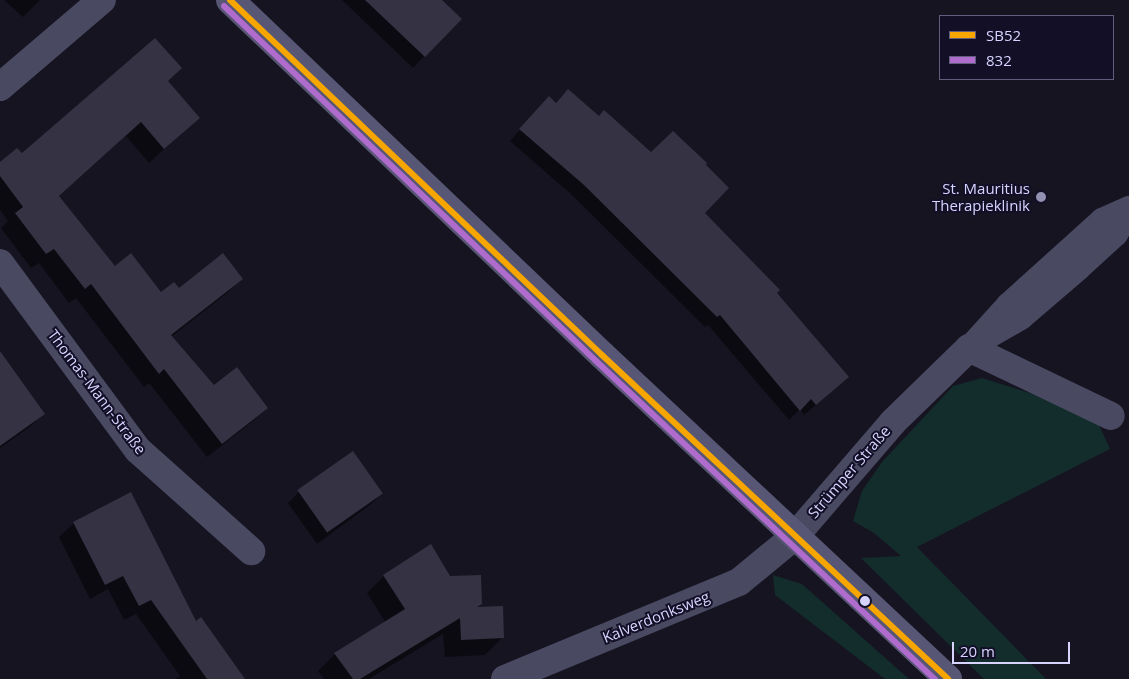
<!DOCTYPE html>
<html>
<head>
<meta charset="utf-8">
<style>
	body { margin:0 }
	#map { position:relative; width:1129px; height:679px; overflow:hidden; background:#161421; font-family:"Open Sans",sans-serif }
	div>[style] { position:absolute }
	[style*='--x'] { left:calc(var(--x)*1px); top:calc(var(--y)*1px); width:calc(var(--w)*1px); rotate:calc(var(--a)*1deg) }
	.green>* { inset:0; background:#132c2c }
	.shadow>* { inset:0; background:#0007 }
	.building>* { inset:0; background:#343243; transform-origin:0 0 }
	.lane>* { height:24px; margin:-12px; padding:0 12px; transform-origin:12px; border-radius:12px; background:#494962 }
	.street>* { height:28px; margin:-14px; padding:0 14px; transform-origin:14px; border-radius:14px; background:#494962 }
	.secondary>* { height:28px; margin:-14px; padding:0 14px; transform-origin:14px; border-radius:14px; background:#575674 }
	.bus-1>* { height:6px; margin:-3px; padding:0 3px; transform-origin:3px; border-radius:3px; background:#f7a600 }
	.bus-2>* { height:6px; margin:-3px; padding:0 3px; transform-origin:3px; border-radius:3px; background:#b06ccc }
	.dots>* { width:14px; height:14px; translate:-50% -50%; box-sizing:border-box; border:2px solid #120f26; border-radius:50% }
	span { translate:-50% -50%; white-space:nowrap; text-align:center; line-height:1.15; -webkit-text-stroke:4px #120f26; paint-order:stroke }
	.poi-label { font-size:15px; color:#d7d4ff }
	.right { translate:-100% -50%; text-align:right }
	.street-label { font-size:15px; color:#d7d4ff }
	.legend { position:absolute; left:939px; top:15px; width:175px; height:65px; box-sizing:border-box; background:#120f26; border:1px solid #615e7d; margin:0; padding:6px 9px; list-style:none; font-size:15px; color:#d7d4ff }
	.legend li { display:flex; align-items:center; gap:10px; height:25px }
	.legend b { width:25px; border:1px solid #615e7d }
	.scale { position:absolute; left:952px; top:642px; width:118px; height:22px; box-sizing:border-box; border:2px solid #d7d4ff; border-top:0; padding-left:6px; font-size:15px; line-height:18px; white-space:nowrap; color:#d7d4ff; -webkit-text-stroke:4px #120f26; paint-order:stroke }
</style>
</head>
<body>
<div id="map">
	<div class="green">
		<div style="clip-path:polygon(982px 378px,1036px 395px,1099px 425px,1110px 449px,917px 547px,1046px 679px,984px 679px,861px 558px,901px 556px,874px 533px,853px 521px,862px 491px,882px 462px,953px 386px)"></div>
		<div style="clip-path:polygon(773px 575px,802px 584px,909px 679px,885px 679px,775px 595px)"></div>
	</div>
	<div class="shadow">
		<div style="clip-path:polygon(4px 0,40px 0,23px 17px)"></div>
		<div style="clip-path:polygon(342px 0,440px 0,460px 19px,413px 68px)"></div>
		<div style="clip-path:polygon(167px 82px,198px 118px,149px 163px,126px 136px,58px 197px,115px 268px,161px 294px,242px 279px,227px 293px,171px 337px,214px 386px,267px 408px,252px 422px,207px 457px,149px 383px,144px 387px,76px 298px,69px 303px,39px 263px,31px 268px,1px 228px,8px 221px,0 210px,0 164px,22px 155px)"></div>
		<div style="clip-path:polygon(568px 90px,703px 213px,837px 387px,804px 415px,800px 409px,789px 420px,708px 325px,705px 327px,573px 196px,510px 141px,538px 109px,555px 103px)"></div>
		<div style="clip-path:polygon(0 383px,43px 414px,31px 426px,0 448px)"></div>
		<div style="clip-path:polygon(299px 492px,381px 494px,370px 505px,317px 544px,288px 503px)"></div>
		<div style="clip-path:polygon(74px 523px,195px 623px,244px 679px,176px 679px,180px 676px,136px 614px,124px 620px,108px 589px,90px 599px,59px 537px)"></div>
		<div style="clip-path:polygon(384px 576px,481px 604px,476px 608px,502px 638px,485px 655px,445px 657px,443px 634px,369px 679px,324px 679px,318px 671px,335px 654px,386px 623px,367px 593px)"></div>
	</div>
	<div class="building">
		<div style="clip-path:polygon(365px 0,442px 0,462px 19px,425px 57px)"></div>
		<div style="clip-path:polygon(155px 38px,182px 68px,168px 81px,200px 118px,164px 149px,141px 122px,59px 196px,115px 266px,131px 253px,161px 292px,174px 282px,179px 288px,223px 253px,243px 279px,171px 335px,214px 385px,237px 367px,268px 408px,222px 444px,164px 369px,159px 374px,91px 284px,85px 289px,54px 249px,46px 254px,15px 213px,23px 207px,0 176px,0 162px,17px 148px,22px 153px)"></div>
		<div style="clip-path:polygon(568px 89px,599px 116px,604px 110px,651px 152px,673px 131px,707px 163px,706px 165px,729px 188px,705px 213px,780px 290px,777px 293px,849px 377px,816px 405px,811px 399px,800px 411px,720px 315px,717px 317px,584px 185px,519px 129px,549px 96px,556px 103px)"></div>
		<div style="clip-path:polygon(0 351px,45px 414px,0 446px)"></div>
		<div style="left:353px;top:451px;width:52px;height:68px;rotate:55deg"></div>
		<div style="clip-path:polygon(131px 492px,196px 621px,201px 617px,245px 679px,207px 679px,151px 600px,139px 606px,123px 576px,105px 585px,73px 522px)"></div>
		<div style="clip-path:polygon(431px 544px,450px 576px,481px 575px,482px 604px,477px 607px,503px 606px,504px 638px,461px 640px,460px 618px,360px 679px,353px 679px,334px 653px,405px 609px,383px 575px)"></div>
	</div>
	<div class="lane">
		<div style="--x:986;--y:338;--w:40;--a:-29.7"></div>
		<div style="--x:1021;--y:318;--w:75;--a:-40.7"></div>
		<div style="--x:1078;--y:269;--w:52;--a:-42.6"></div>
		<div style="--x:1116;--y:234;--w:26;--a:-59"></div>
		<div style="--x:969;--y:348;--w:58;--a:-47.8"></div>
		<div style="--x:1008;--y:305;--w:127;--a:-42.1"></div>
		<div style="--x:1102;--y:220;--w:30;--a:-24"></div>
	</div>
	<div class="street">
		<div style="--x:0;--y:87;--w:134;--a:-40.5"></div>
		<div style="--x:0;--y:263;--w:232;--a:53.6"></div>
		<div style="--x:138;--y:450;--w:152;--a:41.8"></div>
		<div style="--x:505;--y:679;--w:253;--a:-22.5"></div>
		<div style="--x:739;--y:582;--w:72;--a:-39.4"></div>
		<div style="--x:795;--y:536;--w:150;--a:-49.3"></div>
		<div style="--x:893;--y:422;--w:106;--a:-44.2"></div>
		<div style="--x:969;--y:348;--w:157;--a:25.6"></div>
	</div>
	<div class="secondary">
		<div style="--x:230;--y:0;--w:514;--a:43.66"></div>
		<div style="--x:602;--y:355;--w:474;--a:43.1"></div>
	</div>
	<div class="bus-1">
		<div style="--x:230;--y:0;--w:514;--a:43.66"></div>
		<div style="--x:602;--y:355;--w:474;--a:43.1"></div>
	</div>
	<div class="bus-2">
		<div style="--x:224;--y:6;--w:514;--a:43.66"></div>
		<div style="--x:596;--y:361;--w:465;--a:43.2"></div>
	</div>
	<div class="dots">
		<div style="left:1041px;top:197px;background:#9391b1"></div>
		<div style="left:865px;top:601px;background:#d7d4ff"></div>
	</div>
	<div class="poi-label">
		<span class="right" style="left:1030px;top:197px">St. Mauritius<br>Therapieklinik</span>
	</div>
	<div class="street-label">
		<span style="left:97px;top:392px;rotate:53deg">Thomas-Mann-Straße</span>
		<span style="left:849px;top:472px;rotate:-49deg">Strümper Straße</span>
		<span style="left:656px;top:617px;rotate:-22deg">Kalverdonksweg</span>
	</div>
	<ul class="legend">
	<li><b style="height:6px;background:#f7a600"></b>SB52</li>
	<li><b style="height:6px;background:#b06ccc"></b>832</li>
	</ul>
	<div class="scale">20 m</div>
</div>
</body>
</html>
